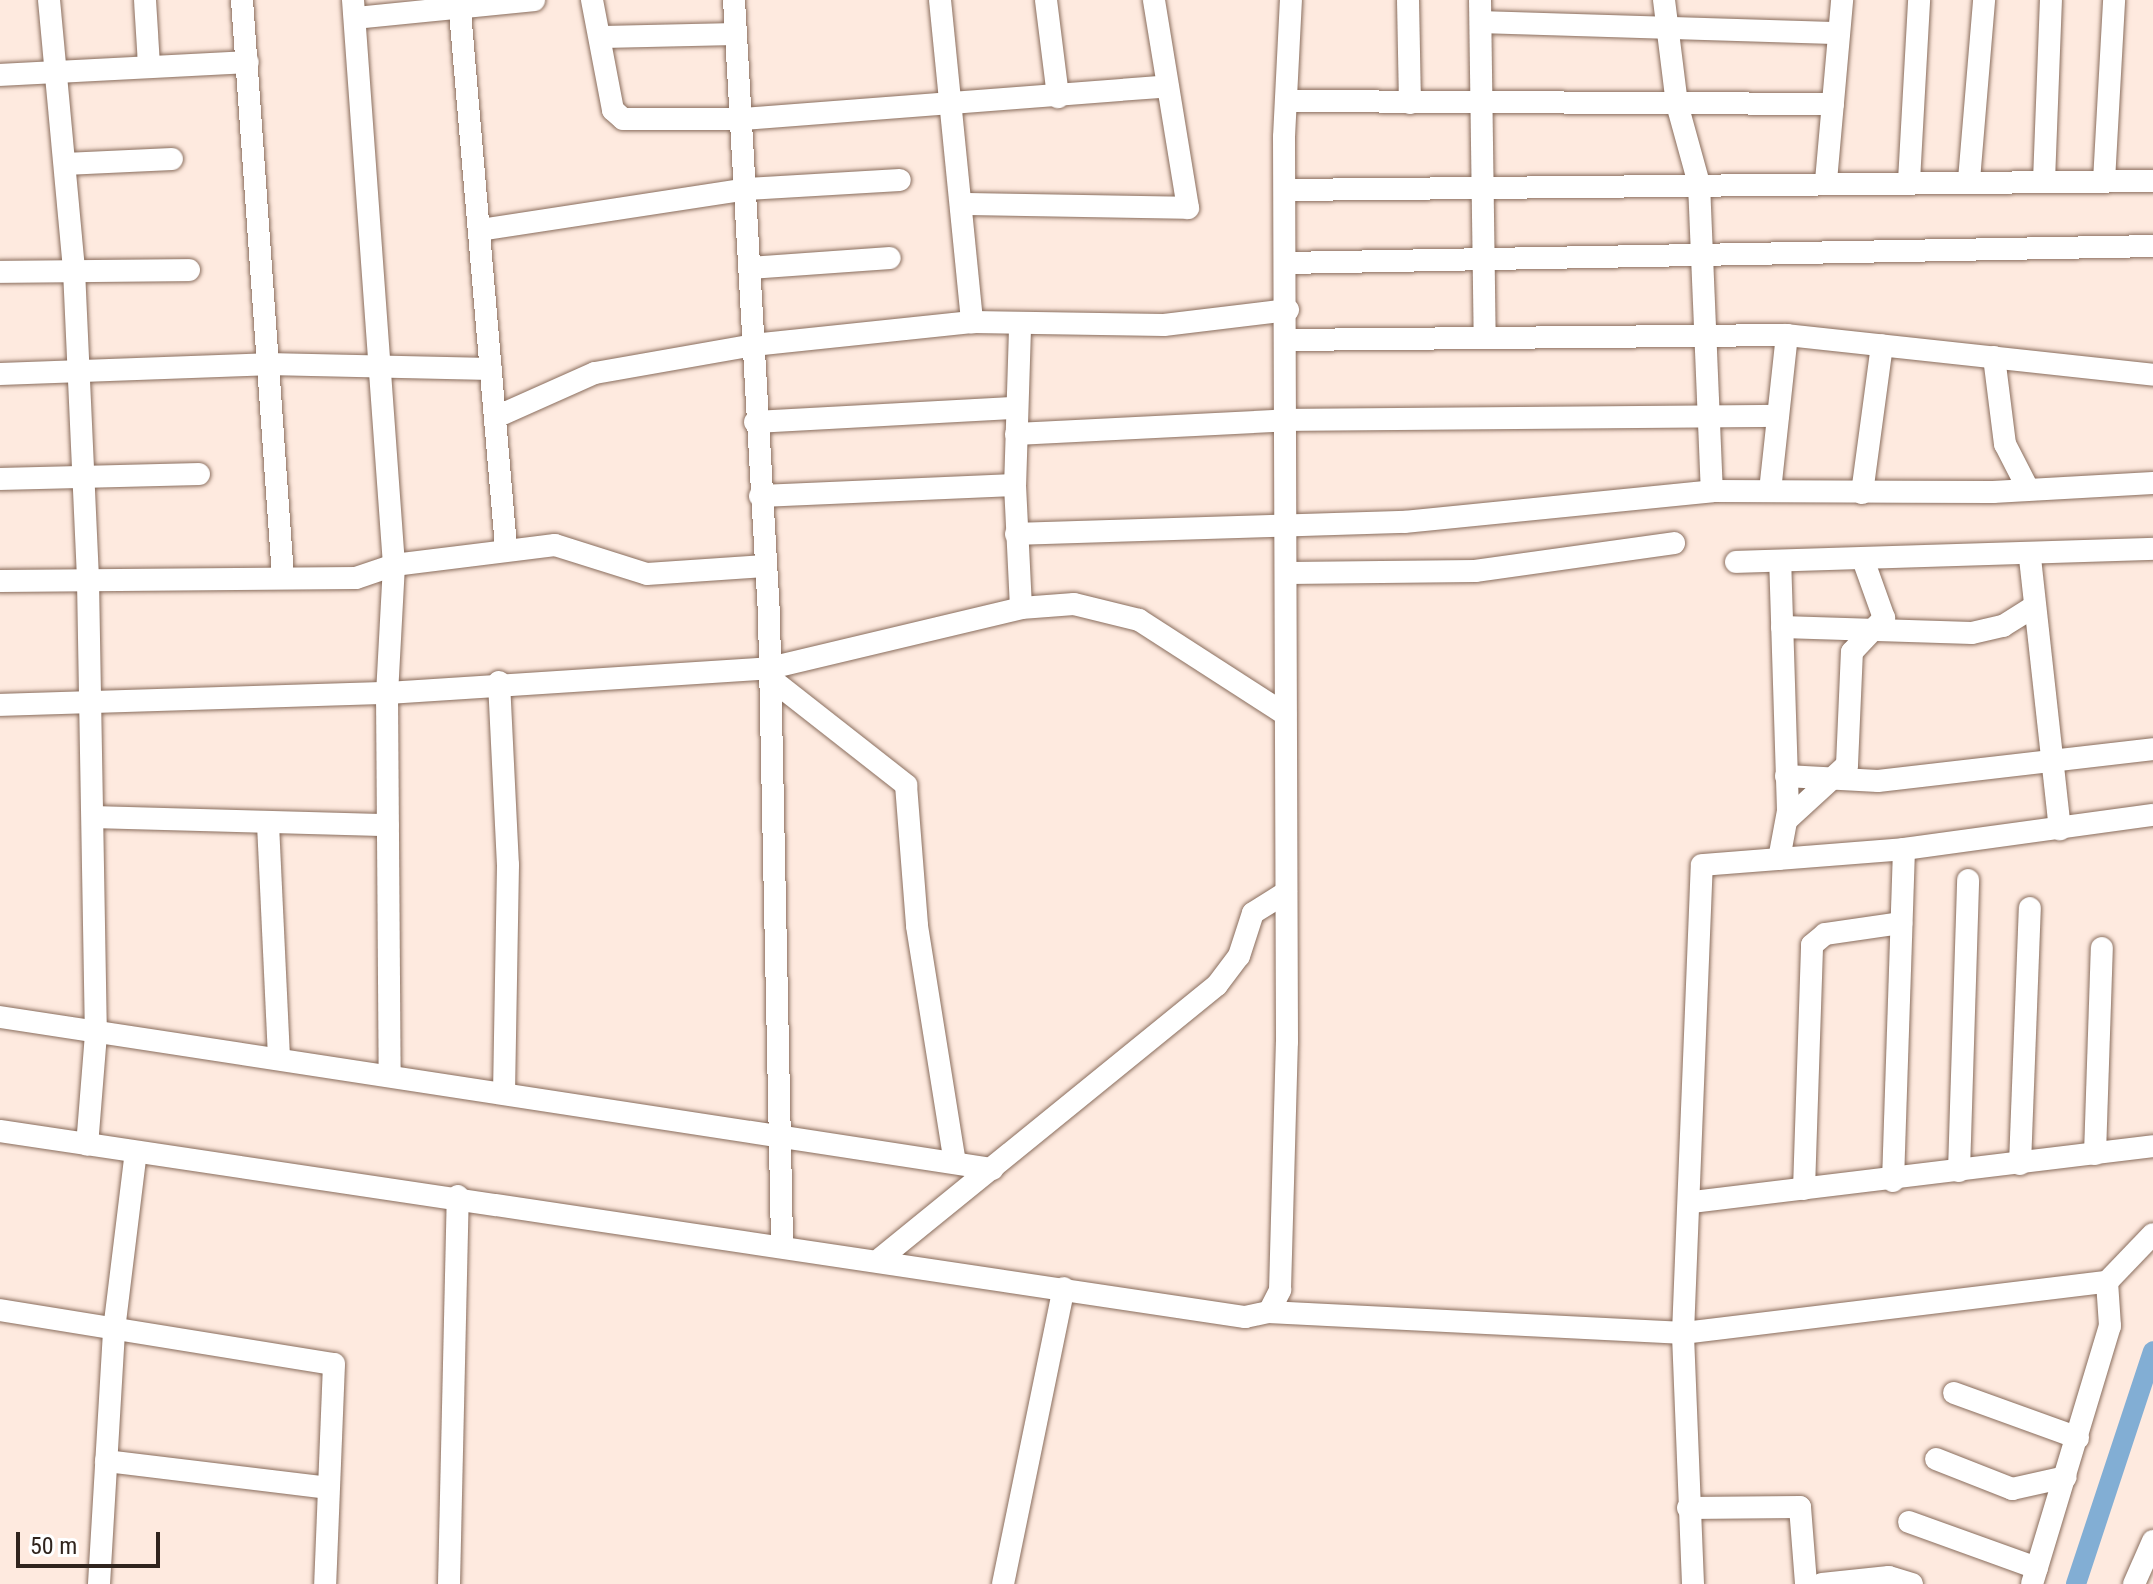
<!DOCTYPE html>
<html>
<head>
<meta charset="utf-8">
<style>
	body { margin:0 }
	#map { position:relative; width:2153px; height:1584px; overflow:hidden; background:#feeadf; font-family:"Roboto Condensed",sans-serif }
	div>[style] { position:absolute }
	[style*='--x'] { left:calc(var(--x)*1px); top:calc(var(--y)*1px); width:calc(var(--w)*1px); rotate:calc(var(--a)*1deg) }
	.canal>* { height:20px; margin:-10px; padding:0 10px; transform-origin:10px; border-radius:10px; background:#82aed4 }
	.roads { filter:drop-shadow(0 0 2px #896d5d) drop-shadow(0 0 2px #896d5d) }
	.minor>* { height:22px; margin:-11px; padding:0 11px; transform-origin:11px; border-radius:11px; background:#fff }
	span { translate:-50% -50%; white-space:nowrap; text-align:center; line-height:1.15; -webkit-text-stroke:6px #fff; paint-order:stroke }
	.scale { position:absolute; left:16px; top:1532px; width:144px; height:36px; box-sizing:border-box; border:4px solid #30241d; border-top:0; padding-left:10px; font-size:24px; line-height:28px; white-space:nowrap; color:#30241d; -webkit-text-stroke:6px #fff; paint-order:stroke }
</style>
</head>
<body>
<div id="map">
	<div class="canal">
		<div style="--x:2076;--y:1584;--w:245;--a:-71.7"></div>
	</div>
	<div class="roads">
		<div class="minor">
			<div style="--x:49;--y:0;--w:271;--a:84.7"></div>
			<div style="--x:74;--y:270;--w:311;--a:87.4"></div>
			<div style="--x:88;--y:581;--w:453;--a:89"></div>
			<div style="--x:96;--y:1034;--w:111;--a:94.6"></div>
			<div style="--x:145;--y:0;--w:65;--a:86.5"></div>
			<div style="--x:242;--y:0;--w:577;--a:85.93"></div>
			<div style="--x:353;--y:0;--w:566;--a:85.85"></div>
			<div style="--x:394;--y:565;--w:128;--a:93.1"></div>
			<div style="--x:387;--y:693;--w:383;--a:89.6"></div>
			<div style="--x:459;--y:0;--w:549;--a:85.09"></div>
			<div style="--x:592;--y:0;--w:112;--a:79.2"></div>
			<div style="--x:613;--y:110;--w:13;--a:42"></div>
			<div style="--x:623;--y:119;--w:120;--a:0"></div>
			<div style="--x:743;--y:119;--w:421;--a:-4.4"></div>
			<div style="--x:734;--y:0;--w:616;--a:86.74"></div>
			<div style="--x:769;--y:615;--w:628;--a:88.81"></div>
			<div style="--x:940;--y:0;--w:324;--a:84.3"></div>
			<div style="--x:1046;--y:0;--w:98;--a:82.9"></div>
			<div style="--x:1408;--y:0;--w:103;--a:88.9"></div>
			<div style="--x:1480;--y:0;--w:338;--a:89.2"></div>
			<div style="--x:1664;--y:0;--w:105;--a:82.9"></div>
			<div style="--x:1677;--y:104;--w:83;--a:74.6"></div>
			<div style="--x:1699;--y:184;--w:307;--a:87.6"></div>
			<div style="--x:355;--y:18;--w:180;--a:-5.7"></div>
			<div style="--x:1482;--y:22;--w:357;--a:1.8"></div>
			<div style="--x:603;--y:37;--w:133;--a:-1.3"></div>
			<div style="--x:0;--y:75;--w:248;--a:-3"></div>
			<div style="--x:1286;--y:101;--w:547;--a:0.31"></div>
			<div style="--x:65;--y:164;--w:107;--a:-2.7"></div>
			<div style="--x:1969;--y:180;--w:181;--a:-85.2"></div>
			<div style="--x:1826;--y:181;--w:182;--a:-84.9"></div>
			<div style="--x:1909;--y:181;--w:181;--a:-86.8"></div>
			<div style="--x:2044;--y:181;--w:181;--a:-87.8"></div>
			<div style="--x:2104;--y:181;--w:181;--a:-86.8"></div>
			<div style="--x:1285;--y:190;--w:868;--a:-0.59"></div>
			<div style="--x:964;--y:204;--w:224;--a:1"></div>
			<div style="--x:1188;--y:208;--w:211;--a:-99.3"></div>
			<div style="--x:480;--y:230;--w:270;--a:-8.7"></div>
			<div style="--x:747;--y:189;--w:153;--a:-3.4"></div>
			<div style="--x:1286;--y:263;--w:867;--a:-1.12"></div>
			<div style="--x:750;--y:268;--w:140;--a:-4.1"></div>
			<div style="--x:0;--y:272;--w:189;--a:-0.6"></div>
			<div style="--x:1020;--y:329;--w:156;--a:91.8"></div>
			<div style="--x:1015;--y:485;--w:123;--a:87.2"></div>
			<div style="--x:1285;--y:340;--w:502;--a:-0.57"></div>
			<div style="--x:1787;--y:335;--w:368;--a:6.2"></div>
			<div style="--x:1994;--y:357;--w:88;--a:82.8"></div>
			<div style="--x:2005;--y:444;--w:48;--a:62.9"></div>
			<div style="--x:0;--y:374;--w:267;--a:-2.1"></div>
			<div style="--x:267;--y:364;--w:224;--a:1.3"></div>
			<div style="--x:496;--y:417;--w:108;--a:-24"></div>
			<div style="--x:595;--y:373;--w:160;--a:-10"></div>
			<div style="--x:753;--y:345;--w:220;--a:-6"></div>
			<div style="--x:972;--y:322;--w:192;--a:0.9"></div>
			<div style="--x:1164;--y:325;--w:125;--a:-6.9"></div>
			<div style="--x:755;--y:422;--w:262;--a:-3.1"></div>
			<div style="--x:1016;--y:434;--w:272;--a:-2.9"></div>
			<div style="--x:1288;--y:420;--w:490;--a:-0.5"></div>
			<div style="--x:0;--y:479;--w:199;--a:-1.4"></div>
			<div style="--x:1770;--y:491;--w:157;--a:-83.8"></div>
			<div style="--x:1862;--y:493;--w:149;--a:-82.3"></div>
			<div style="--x:760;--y:496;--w:255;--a:-2.5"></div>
			<div style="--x:1016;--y:534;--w:388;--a:-1.8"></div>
			<div style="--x:1404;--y:522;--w:310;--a:-5.7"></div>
			<div style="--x:1712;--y:491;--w:281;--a:0.2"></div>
			<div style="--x:1993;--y:492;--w:160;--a:-3.2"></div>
			<div style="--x:2030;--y:558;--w:273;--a:83.7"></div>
			<div style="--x:1736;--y:562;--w:417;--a:-1.8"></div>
			<div style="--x:1288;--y:573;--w:187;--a:-0.6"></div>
			<div style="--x:1475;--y:571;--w:201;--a:-8"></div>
			<div style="--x:0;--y:581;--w:356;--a:-0.5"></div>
			<div style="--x:356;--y:578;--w:40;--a:-18.9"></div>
			<div style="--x:394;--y:565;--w:162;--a:-7.1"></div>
			<div style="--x:555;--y:545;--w:96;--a:17.5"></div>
			<div style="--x:647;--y:574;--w:118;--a:-3.9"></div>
			<div style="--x:1782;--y:627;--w:190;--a:1.8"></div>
			<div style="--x:1972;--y:633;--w:32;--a:-13"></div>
			<div style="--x:2003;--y:626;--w:36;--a:-32"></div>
			<div style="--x:771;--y:679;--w:172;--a:38.1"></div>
			<div style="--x:906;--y:785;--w:141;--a:85.5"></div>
			<div style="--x:917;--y:926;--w:239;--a:80.9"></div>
			<div style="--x:499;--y:682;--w:183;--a:87.2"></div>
			<div style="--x:508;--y:865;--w:225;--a:91"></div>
			<div style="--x:0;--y:705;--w:387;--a:-1.8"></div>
			<div style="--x:387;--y:693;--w:384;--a:-3.7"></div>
			<div style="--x:770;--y:668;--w:258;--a:-13.4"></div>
			<div style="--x:1021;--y:608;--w:53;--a:-4.3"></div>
			<div style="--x:1074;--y:604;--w:67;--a:13.8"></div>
			<div style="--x:1139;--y:620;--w:174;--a:32.8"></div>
			<div style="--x:1786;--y:776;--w:92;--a:3.1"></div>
			<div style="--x:1878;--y:781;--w:277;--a:-6.6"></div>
			<div style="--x:94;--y:817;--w:294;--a:1.6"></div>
			<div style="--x:1788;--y:819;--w:80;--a:-42.5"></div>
			<div style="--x:1847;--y:765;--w:113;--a:-87.5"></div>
			<div style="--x:1852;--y:652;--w:47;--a:-46.7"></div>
			<div style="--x:1884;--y:618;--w:59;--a:-109.7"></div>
			<div style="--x:268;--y:824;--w:234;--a:87.3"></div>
			<div style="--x:1779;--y:859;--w:49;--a:-79.4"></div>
			<div style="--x:1788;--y:811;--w:250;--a:-91.8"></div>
			<div style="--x:0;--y:1017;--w:1004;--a:8.71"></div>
			<div style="--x:0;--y:1131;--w:1259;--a:8.5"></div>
			<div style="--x:1245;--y:1317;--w:25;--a:-12"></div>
			<div style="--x:1269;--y:1312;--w:25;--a:-63"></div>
			<div style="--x:1280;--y:1290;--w:248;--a:-88.4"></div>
			<div style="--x:1287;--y:1042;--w:905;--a:-90.19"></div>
			<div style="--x:1284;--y:137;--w:137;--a:-87.1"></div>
			<div style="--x:2095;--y:1154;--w:206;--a:-88.1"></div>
			<div style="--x:2020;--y:1164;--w:256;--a:-87.8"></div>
			<div style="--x:1959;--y:1171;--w:291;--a:-88.2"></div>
			<div style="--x:1893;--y:1181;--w:332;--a:-88.1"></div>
			<div style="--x:1804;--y:1189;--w:244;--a:-88.1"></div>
			<div style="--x:1812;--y:945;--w:17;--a:-40"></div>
			<div style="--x:1825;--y:934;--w:77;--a:-8.2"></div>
			<div style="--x:1692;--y:1202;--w:464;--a:-6.9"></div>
			<div style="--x:881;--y:1258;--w:433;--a:-39.1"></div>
			<div style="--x:1217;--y:985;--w:36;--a:-53"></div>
			<div style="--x:1239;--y:956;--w:45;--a:-72"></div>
			<div style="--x:1253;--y:913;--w:39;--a:-32"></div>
			<div style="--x:0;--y:1310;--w:338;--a:9.2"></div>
			<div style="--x:334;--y:1364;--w:220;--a:92.3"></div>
			<div style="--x:1269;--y:1312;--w:415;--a:2.9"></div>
			<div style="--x:1683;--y:1333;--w:427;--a:-6.9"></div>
			<div style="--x:2107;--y:1282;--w:66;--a:-46.2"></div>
			<div style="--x:1954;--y:1393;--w:132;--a:19.9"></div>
			<div style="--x:1936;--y:1459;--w:82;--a:21.5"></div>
			<div style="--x:2012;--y:1489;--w:55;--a:-12.5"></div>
			<div style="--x:106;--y:1461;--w:224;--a:6.9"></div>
			<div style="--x:1688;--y:1508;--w:112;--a:-0.5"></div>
			<div style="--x:1800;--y:1507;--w:77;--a:85.5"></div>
			<div style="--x:1909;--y:1522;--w:136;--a:19.8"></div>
			<div style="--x:99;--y:1584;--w:254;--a:-86.6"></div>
			<div style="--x:114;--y:1330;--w:179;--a:-83"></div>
			<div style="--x:449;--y:1584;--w:388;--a:-88.7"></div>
			<div style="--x:1003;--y:1584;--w:302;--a:-78.4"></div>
			<div style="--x:1693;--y:1584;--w:251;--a:-92.3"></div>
			<div style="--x:1683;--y:1333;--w:468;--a:-87.7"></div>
			<div style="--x:1702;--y:865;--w:203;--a:-4.5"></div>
			<div style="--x:1904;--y:849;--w:251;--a:-7.8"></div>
			<div style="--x:1822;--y:1584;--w:67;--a:-6"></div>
			<div style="--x:1889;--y:1577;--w:24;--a:17"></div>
			<div style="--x:2032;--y:1584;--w:270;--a:-73.2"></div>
			<div style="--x:2110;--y:1326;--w:44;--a:-93.9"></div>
			<div style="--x:2134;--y:1584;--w:47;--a:-66.2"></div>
		</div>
	</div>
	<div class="scale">50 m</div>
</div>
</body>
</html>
